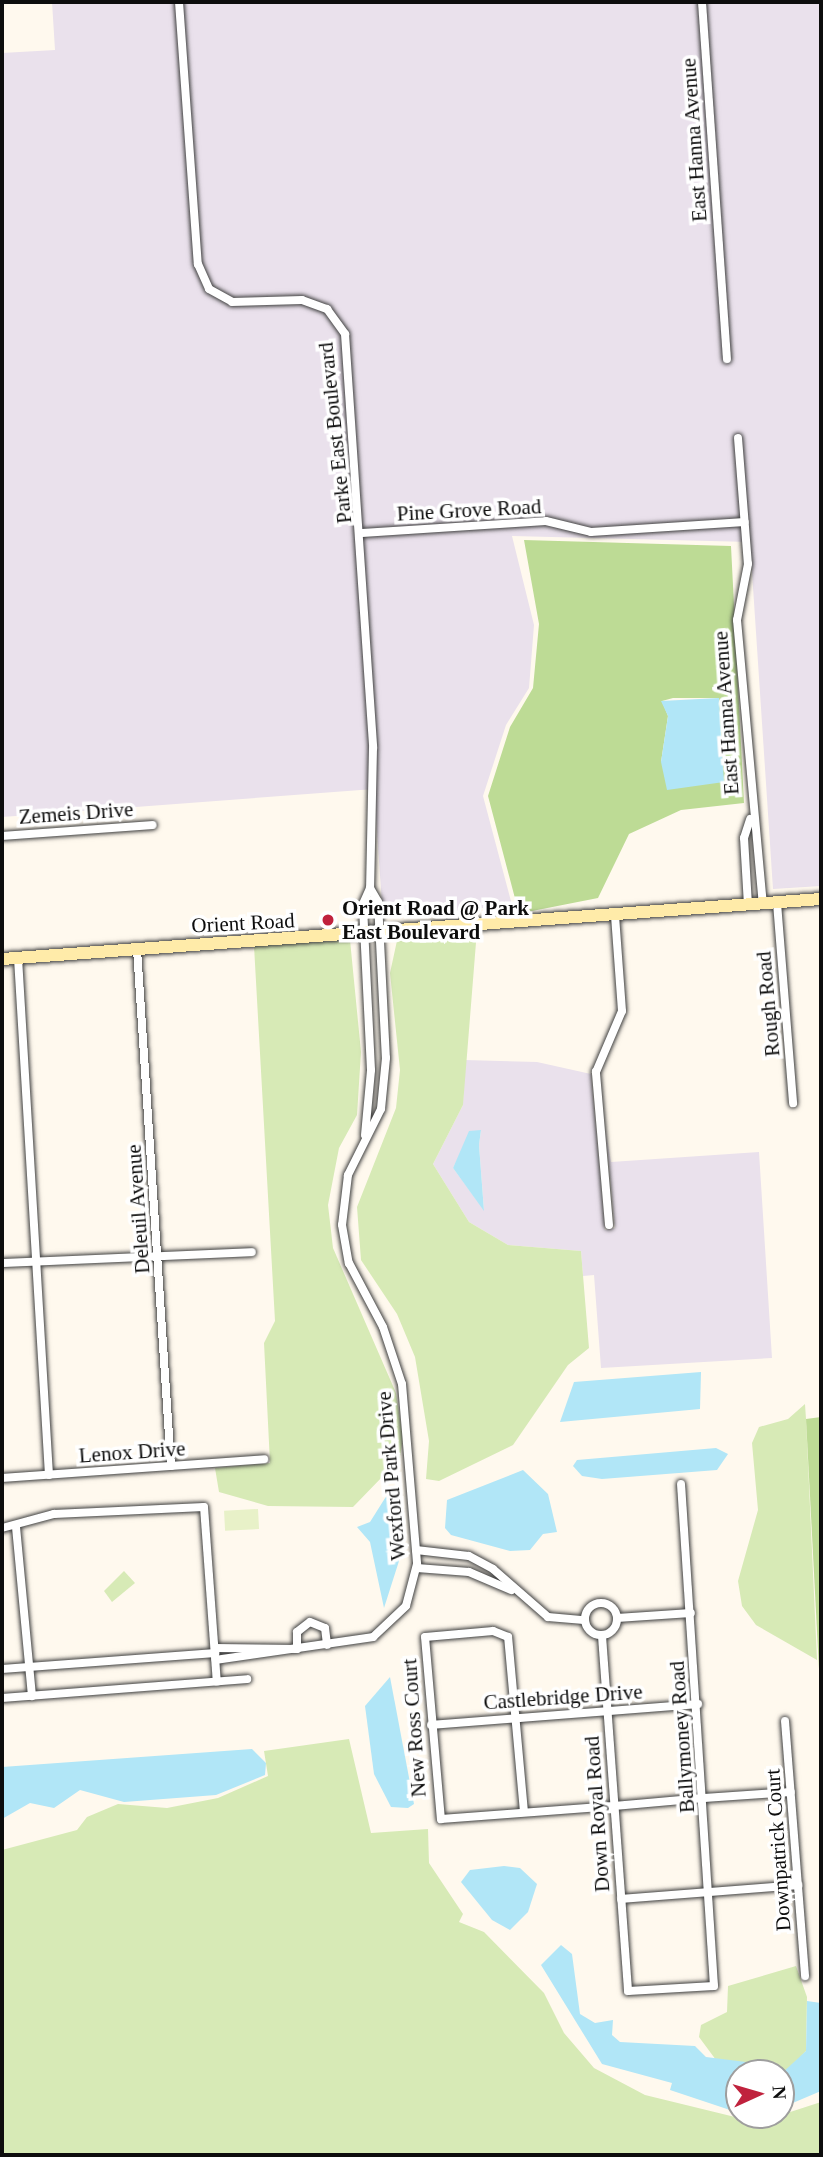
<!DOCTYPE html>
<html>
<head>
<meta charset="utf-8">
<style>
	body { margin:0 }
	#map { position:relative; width:823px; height:2157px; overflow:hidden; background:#fff9ee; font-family:"Times New Roman",serif }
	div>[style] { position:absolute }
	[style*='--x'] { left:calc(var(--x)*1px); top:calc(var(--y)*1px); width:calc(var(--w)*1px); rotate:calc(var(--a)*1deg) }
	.industrial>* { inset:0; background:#eae1ec }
	.green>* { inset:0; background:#d7eab6 }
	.forest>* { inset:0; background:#bddb95 }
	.pitch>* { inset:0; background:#e8f1c8; transform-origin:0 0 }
	.water>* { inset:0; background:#b1e6f7 }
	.roads { filter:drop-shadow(0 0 2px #404040) drop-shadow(0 0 2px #404040) }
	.street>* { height:8px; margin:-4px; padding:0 4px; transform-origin:4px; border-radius:4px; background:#fff }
	.street>.ring { margin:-4px; padding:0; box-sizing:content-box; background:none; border:8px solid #fff; border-radius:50% }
	.secondary>* { height:12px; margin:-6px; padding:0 6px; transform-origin:6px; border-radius:6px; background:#ffeba9 }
	.dots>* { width:19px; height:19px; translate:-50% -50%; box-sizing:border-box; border:4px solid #fff; border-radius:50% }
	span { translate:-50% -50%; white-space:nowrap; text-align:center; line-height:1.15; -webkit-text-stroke:7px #fff; paint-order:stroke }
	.street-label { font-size:21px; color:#0d0d0d }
	.poi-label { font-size:21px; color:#0d0d0d; font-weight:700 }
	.left { translate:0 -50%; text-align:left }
	.frame { position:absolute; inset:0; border:4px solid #0d0d0d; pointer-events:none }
	.north { position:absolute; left:725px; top:2059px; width:70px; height:70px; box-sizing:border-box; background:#fff; border:2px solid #9e9e9e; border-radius:50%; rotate:86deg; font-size:19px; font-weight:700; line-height:28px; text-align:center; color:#0d0d0d }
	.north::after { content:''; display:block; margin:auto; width:24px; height:32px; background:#c0223d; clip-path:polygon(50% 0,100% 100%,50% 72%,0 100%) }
</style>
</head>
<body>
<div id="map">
	<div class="industrial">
		<div style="clip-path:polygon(52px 2px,821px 2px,821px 886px,773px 889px,750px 542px,512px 536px,534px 625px,529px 688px,506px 725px,483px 796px,512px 905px,383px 918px,374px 789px,2px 817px,2px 53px,55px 50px)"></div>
		<div style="clip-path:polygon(evenodd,464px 1060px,537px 1062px,591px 1074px,605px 1230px,615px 1228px,606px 1133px,611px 1162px,759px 1152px,772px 1358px,601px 1368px,594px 1275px,583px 1276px,581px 1251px,508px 1245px,469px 1222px,433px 1164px,463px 1105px,464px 1060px,481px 1130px,479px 1145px,484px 1210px,453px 1168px,465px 1144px,481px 1130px)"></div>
	</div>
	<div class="green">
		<div style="clip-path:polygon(477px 930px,463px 1105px,433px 1164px,469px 1222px,508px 1245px,581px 1251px,589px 1348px,568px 1365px,513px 1445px,439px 1481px,426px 1479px,429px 1441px,415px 1357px,397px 1314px,361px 1260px,357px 1207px,396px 1108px,400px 1070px,390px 973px,398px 936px)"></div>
		<div style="clip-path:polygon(350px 940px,361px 1052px,357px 1115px,339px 1148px,328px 1205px,333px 1248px,396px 1393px,403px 1438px,397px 1475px,385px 1474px,353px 1507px,268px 1506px,219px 1492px,215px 1468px,270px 1463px,264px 1343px,275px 1321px,254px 946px)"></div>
		<div style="clip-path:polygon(805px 1404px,806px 1419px,817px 1660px,756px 1625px,742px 1606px,738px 1581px,758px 1510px,752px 1443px,759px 1427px,788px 1419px)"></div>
		<div style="clip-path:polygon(124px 1571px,135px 1583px,112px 1602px,104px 1591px)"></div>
		<div style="clip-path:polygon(349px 1739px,371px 1833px,428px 1829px,429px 1863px,463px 1914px,459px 1922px,484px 1932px,544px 1993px,564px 2033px,594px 2068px,645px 2095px,735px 2117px,781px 2115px,821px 2102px,821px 2155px,2px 2155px,2px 1850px,77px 1830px,87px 1817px,118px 1804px,167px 1808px,218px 1798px,268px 1776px,264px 1751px)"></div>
		<div style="clip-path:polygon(796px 1966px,807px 1997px,806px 2051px,785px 2074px,716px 2060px,699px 2037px,701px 2025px,727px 2012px,728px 1986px)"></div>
	</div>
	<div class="forest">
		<div style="clip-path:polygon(evenodd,524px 540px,731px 546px,744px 803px,681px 810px,629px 834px,598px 898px,486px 920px,485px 912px,517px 906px,488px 796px,510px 727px,533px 688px,539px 624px,524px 540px,673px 698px,719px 698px,661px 762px,668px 716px,662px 701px,673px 698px)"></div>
		<div style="clip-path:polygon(821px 1417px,821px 1708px,806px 1419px)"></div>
	</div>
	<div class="pitch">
		<div style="left:258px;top:1509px;width:20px;height:34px;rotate:87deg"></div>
	</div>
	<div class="water">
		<div style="clip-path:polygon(719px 698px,724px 782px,667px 790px,661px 762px,668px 716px,661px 701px)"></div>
		<div style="clip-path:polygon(481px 1130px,479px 1145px,484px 1211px,453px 1168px,469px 1131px)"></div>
		<div style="clip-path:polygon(701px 1372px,700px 1409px,560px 1422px,574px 1382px)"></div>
		<div style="clip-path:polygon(716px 1448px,728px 1454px,717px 1470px,602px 1479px,582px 1476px,573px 1466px,577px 1460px)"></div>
		<div style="clip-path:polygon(523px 1470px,548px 1494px,557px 1532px,543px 1534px,530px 1550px,510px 1551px,451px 1535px,445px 1528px,447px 1500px)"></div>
		<div style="clip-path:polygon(387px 1495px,394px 1500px,399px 1561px,384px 1608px,370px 1542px,357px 1527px,370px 1522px)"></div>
		<div style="clip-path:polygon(390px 1677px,414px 1804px,408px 1808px,391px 1807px,374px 1774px,365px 1706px)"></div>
		<div style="clip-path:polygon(252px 1749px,266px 1763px,265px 1775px,216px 1795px,124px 1802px,80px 1790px,54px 1808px,30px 1803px,2px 1819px,2px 1767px)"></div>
		<div style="clip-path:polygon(504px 1866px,520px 1868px,537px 1884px,528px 1912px,510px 1930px,492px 1920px,461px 1882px,470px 1870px)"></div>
		<div style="clip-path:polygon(561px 1945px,572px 1954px,580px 2014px,595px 2023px,613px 2020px,612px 2035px,620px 2042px,695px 2046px,706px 2057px,746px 2062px,763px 2073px,739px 2073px,739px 2113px,670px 2090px,672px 2083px,602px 2064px,541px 1965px)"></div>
		<div style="clip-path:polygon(807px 2001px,821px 2003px,821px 2091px,781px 2108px,781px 2074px,806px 2051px)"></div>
	</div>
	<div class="roads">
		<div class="street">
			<div style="--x:179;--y:2;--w:263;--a:85.9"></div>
			<div style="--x:198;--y:264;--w:27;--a:66"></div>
			<div style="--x:209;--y:289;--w:26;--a:29"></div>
			<div style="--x:232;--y:302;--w:70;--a:-1.6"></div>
			<div style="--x:302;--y:300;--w:27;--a:20"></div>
			<div style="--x:327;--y:309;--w:31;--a:54"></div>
			<div style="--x:345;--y:334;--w:415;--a:86.1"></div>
			<div style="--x:373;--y:748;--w:140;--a:91.2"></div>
			<div style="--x:370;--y:888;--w:16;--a:60"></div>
			<div style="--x:378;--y:902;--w:156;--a:87.1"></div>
			<div style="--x:386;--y:1058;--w:51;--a:95.6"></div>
			<div style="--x:381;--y:1109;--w:74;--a:116.6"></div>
			<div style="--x:348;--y:1175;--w:50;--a:96.8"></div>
			<div style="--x:342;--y:1225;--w:39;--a:80"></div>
			<div style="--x:349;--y:1263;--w:72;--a:62"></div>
			<div style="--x:383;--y:1327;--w:60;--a:71.6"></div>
			<div style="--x:402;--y:1384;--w:181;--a:85.2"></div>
			<div style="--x:417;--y:1564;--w:43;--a:104.7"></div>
			<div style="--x:406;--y:1606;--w:45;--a:136.8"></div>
			<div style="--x:373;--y:1637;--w:159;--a:171.7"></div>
			<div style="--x:702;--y:2;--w:358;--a:86"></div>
			<div style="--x:738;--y:438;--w:126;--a:85.5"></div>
			<div style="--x:748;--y:564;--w:57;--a:101.1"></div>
			<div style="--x:737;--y:620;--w:285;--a:84.8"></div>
			<div style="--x:362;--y:533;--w:184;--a:-3.7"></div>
			<div style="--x:546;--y:521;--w:46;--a:13.7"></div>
			<div style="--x:591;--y:532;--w:154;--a:-3.7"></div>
			<div style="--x:2;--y:836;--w:151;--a:-4.2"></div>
			<div style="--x:777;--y:903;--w:201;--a:85.4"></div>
			<div style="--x:748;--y:905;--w:67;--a:-93.4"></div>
			<div style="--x:744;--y:838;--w:20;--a:-72"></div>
			<div style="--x:137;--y:949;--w:518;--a:86.24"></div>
			<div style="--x:18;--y:958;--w:518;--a:86.57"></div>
			<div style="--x:365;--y:1135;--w:65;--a:-84.7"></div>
			<div style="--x:371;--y:1070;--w:166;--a:-92.8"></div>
			<div style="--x:363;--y:904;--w:17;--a:-66"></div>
			<div style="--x:609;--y:1225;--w:154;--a:-94.9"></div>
			<div style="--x:596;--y:1072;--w:66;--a:-66.9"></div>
			<div style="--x:622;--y:1011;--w:96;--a:-94.2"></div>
			<div style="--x:2;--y:1263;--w:250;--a:-2.5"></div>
			<div style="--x:2;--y:1478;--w:263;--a:-4.1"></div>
			<div style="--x:16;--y:1527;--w:170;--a:84.6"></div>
			<div style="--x:2;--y:1528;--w:54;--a:-15.1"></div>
			<div style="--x:54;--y:1514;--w:150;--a:-2.7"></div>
			<div style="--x:204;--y:1507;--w:175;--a:85.8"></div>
			<div style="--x:416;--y:1550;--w:53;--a:6.5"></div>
			<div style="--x:469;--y:1556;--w:27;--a:28"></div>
			<div style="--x:493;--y:1569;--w:73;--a:41.1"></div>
			<div style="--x:548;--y:1617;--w:36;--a:5"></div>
			<div style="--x:417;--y:1568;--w:52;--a:4.4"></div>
			<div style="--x:469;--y:1572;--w:46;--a:23.2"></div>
			<div class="ring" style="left:585px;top:1603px;width:24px;height:24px"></div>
			<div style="--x:617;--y:1618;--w:74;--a:-3.9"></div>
			<div style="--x:602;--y:1636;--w:356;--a:85.8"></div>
			<div style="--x:628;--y:1991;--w:86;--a:-3.3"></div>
			<div style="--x:714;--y:1986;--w:503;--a:-93.76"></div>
			<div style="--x:215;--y:1648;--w:82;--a:0.7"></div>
			<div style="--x:297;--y:1649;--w:17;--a:-90"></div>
			<div style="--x:297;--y:1632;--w:16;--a:-38"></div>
			<div style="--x:310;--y:1622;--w:16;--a:22"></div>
			<div style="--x:325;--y:1628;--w:17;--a:83"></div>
			<div style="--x:2;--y:1669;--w:214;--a:-4.3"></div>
			<div style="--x:2;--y:1698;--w:246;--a:-4.4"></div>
			<div style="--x:785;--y:1721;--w:256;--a:85.5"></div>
			<div style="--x:431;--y:1725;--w:268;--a:-4.5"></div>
			<div style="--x:524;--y:1812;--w:176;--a:-95.2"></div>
			<div style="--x:508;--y:1637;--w:16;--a:-158"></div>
			<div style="--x:493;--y:1631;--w:68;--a:175"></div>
			<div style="--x:425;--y:1637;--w:183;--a:85"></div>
			<div style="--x:441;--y:1819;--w:173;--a:-4.3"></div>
			<div style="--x:614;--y:1806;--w:90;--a:-5.1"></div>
			<div style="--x:704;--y:1798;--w:87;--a:-3.9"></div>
			<div style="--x:621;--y:1899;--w:178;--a:-4.5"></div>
		</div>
		<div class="secondary">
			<div style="--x:2;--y:959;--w:821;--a:-4.19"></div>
		</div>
	</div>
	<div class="dots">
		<div style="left:328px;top:920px;background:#c0223d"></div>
	</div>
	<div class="street-label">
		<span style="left:694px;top:140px;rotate:-94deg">East Hanna Avenue</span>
		<span style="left:335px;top:433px;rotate:-96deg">Parke East Boulevard</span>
		<span style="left:469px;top:510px;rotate:-3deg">Pine Grove Road</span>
		<span style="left:726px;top:713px;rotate:-94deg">East Hanna Avenue</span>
		<span style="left:76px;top:813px;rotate:-4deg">Zemeis Drive</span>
		<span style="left:243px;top:923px;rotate:-3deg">Orient Road</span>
		<span style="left:768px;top:1004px;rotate:-95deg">Rough Road</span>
		<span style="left:138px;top:1209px;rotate:-94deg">Deleuil Avenue</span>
		<span style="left:132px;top:1452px;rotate:-4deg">Lenox Drive</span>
		<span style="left:391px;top:1476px;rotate:-95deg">Wexford Park Drive</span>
		<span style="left:563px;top:1697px;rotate:-4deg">Castlebridge Drive</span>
		<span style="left:414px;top:1728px;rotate:-94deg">New Ross Court</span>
		<span style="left:682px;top:1737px;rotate:-94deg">Ballymoney Road</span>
		<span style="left:597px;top:1814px;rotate:-94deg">Down Royal Road</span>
		<span style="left:778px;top:1850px;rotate:-94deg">Downpatrick Court</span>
	</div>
	<div class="poi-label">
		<span class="left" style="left:342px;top:920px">Orient Road @ Park<br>East Boulevard</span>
	</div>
	<div class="frame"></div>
	<div class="north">N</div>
</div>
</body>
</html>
